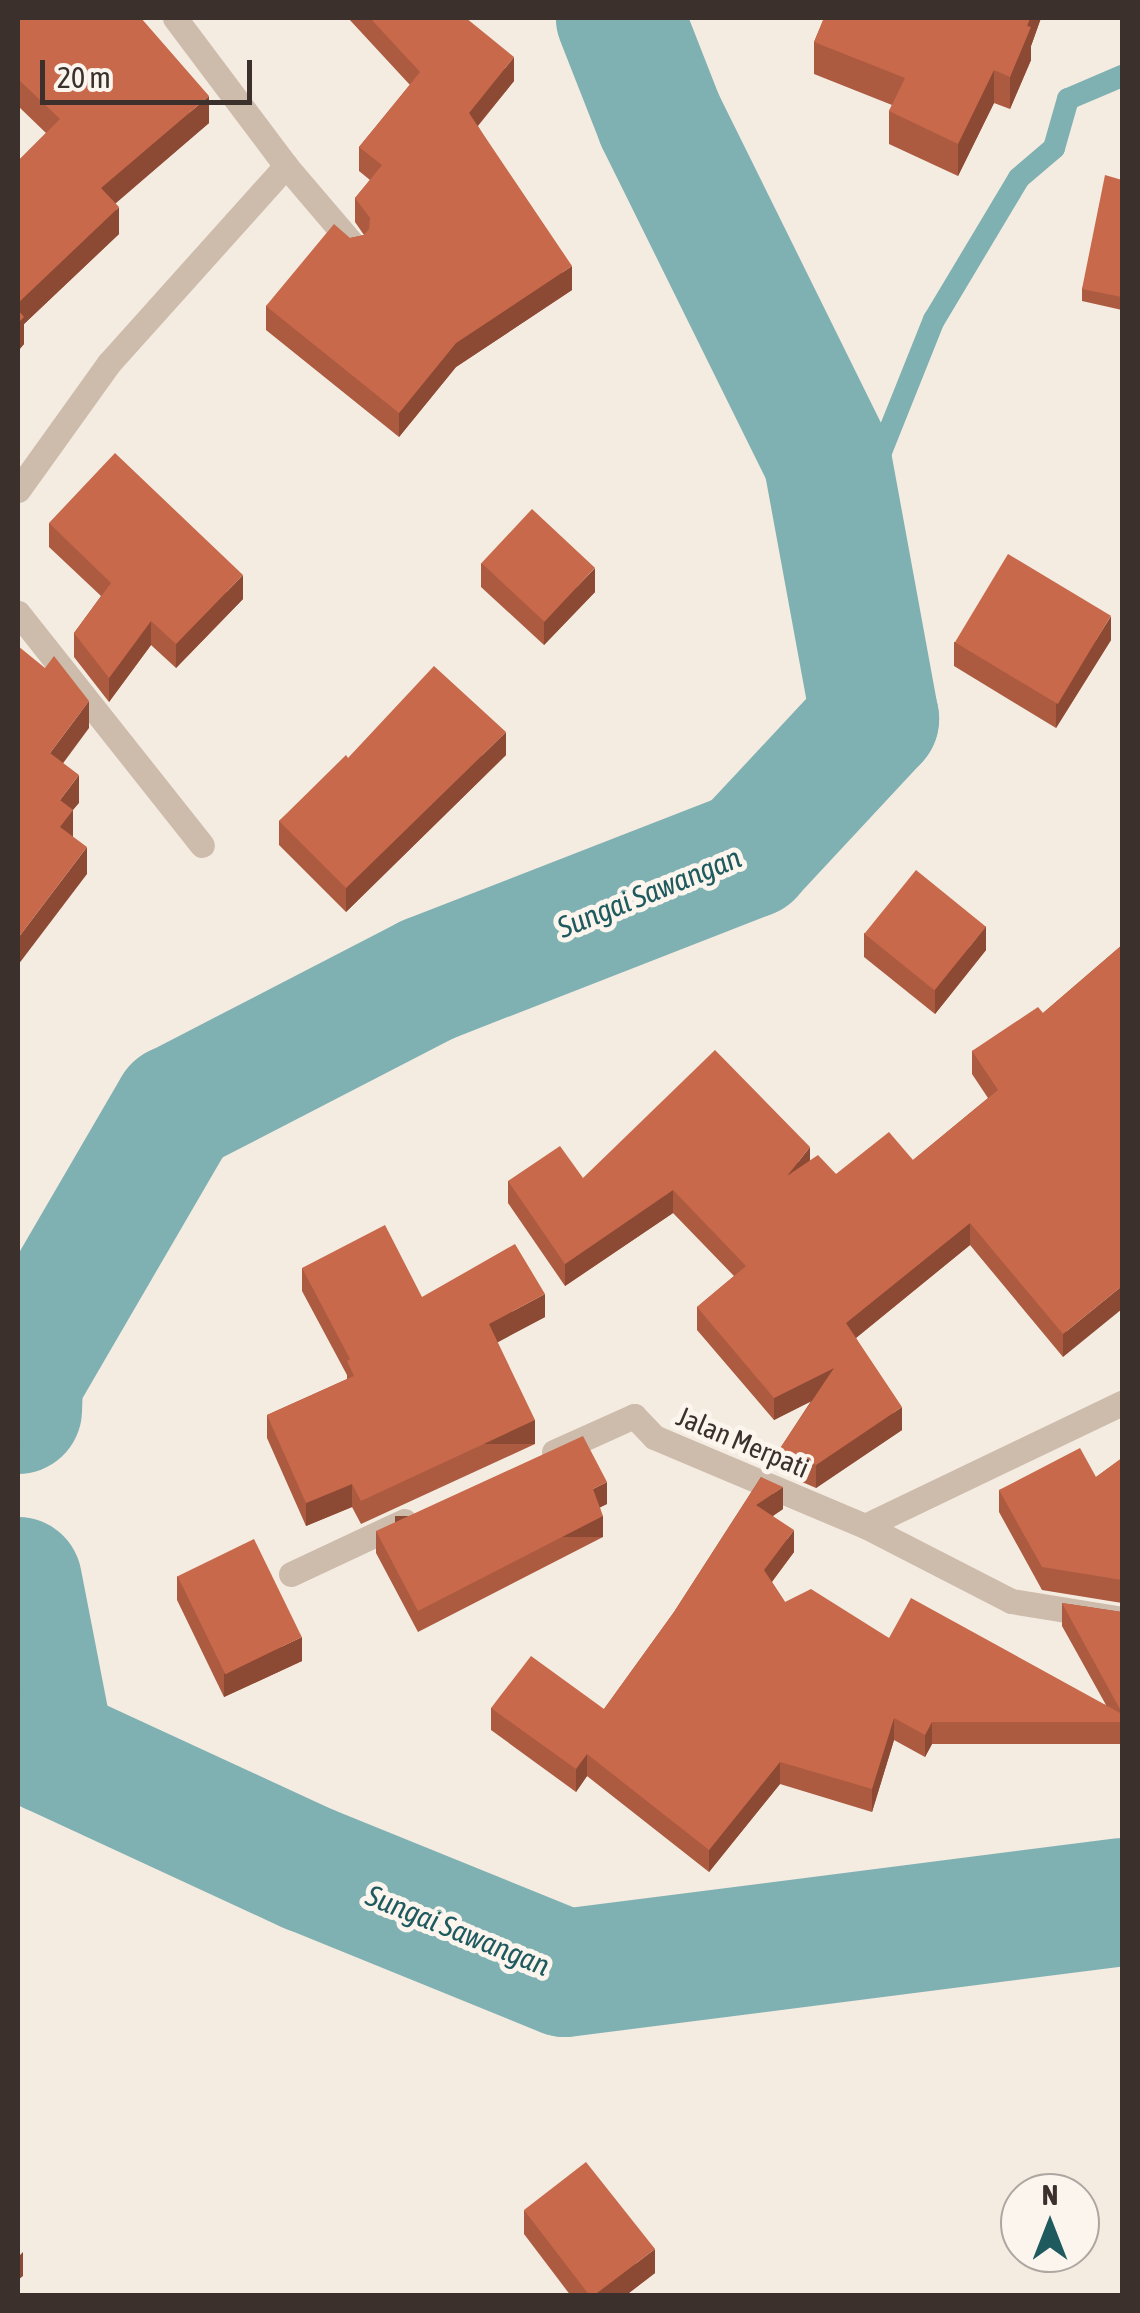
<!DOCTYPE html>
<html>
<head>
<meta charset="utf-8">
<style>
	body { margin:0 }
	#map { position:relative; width:1140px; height:2313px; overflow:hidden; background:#f4ebe1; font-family:"Asap Condensed",sans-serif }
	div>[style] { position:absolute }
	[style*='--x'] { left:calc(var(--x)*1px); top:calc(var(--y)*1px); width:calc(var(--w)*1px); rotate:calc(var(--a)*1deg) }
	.stream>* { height:22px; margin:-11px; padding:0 11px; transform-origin:11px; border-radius:11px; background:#7fb0b2 }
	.river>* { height:128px; margin:-64px; padding:0 64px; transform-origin:64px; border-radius:64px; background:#7fb0b2 }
	.minor>* { height:25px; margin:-12.5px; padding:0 12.5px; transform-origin:12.5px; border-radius:12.5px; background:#cdbbac }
	.wall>* { inset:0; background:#ac5a40 }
	.shaded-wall>* { inset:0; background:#8c4a34; transform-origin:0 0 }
	.building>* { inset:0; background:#c8694b; transform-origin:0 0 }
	span { translate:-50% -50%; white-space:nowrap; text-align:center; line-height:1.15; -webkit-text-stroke:10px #fbf5ee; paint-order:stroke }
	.street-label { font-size:28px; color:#3b302b }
	.water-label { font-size:30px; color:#1f5a5e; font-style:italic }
	.frame { position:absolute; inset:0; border:20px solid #3b302b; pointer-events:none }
	.north { position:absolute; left:1000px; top:2173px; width:100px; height:100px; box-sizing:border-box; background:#fbf5ee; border:2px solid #aea6a0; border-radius:50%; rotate:0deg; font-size:28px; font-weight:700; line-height:40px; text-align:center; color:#3b302b }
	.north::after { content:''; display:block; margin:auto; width:35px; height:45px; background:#1f5a5e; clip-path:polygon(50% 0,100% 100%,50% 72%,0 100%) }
	.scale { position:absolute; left:40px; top:60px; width:212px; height:45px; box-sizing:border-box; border:5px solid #3b302b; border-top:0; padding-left:12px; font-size:30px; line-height:35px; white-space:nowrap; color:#3b302b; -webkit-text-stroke:8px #fbf5ee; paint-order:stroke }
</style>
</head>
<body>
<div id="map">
	<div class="stream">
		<div style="--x:843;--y:547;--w:245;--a:-68.2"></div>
		<div style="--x:934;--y:320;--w:165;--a:-59.1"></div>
		<div style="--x:1019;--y:178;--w:46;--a:-40.6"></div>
		<div style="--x:1054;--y:148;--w:51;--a:-74.1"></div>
		<div style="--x:1068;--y:99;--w:59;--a:-23.1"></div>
	</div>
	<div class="river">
		<div style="--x:18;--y:1410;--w:30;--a:-88"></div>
		<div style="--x:19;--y:1380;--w:314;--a:-59.8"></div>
		<div style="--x:177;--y:1109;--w:284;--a:-27.3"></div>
		<div style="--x:429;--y:979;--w:344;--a:-21.3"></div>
		<div style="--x:749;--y:854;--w:185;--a:-47"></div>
		<div style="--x:875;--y:719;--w:265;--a:-100.4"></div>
		<div style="--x:827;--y:458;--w:377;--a:-116.3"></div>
		<div style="--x:660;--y:120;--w:110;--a:-111.4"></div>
		<div style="--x:18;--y:1581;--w:172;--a:79"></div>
		<div style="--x:51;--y:1750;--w:284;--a:24.8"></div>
		<div style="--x:309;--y:1869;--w:276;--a:22.1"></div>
		<div style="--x:565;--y:1973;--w:562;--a:-7.26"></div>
	</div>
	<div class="minor">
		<div style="--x:175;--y:18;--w:185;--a:53.1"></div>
		<div style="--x:286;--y:166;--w:105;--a:49.6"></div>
		<div style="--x:18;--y:490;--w:156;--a:-54.4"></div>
		<div style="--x:109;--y:363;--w:265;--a:-48.1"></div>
		<div style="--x:18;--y:613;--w:296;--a:51.6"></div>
		<div style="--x:554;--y:1452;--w:88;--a:-24.2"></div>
		<div style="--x:634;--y:1416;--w:29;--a:46"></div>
		<div style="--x:654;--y:1437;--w:229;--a:22.9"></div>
		<div style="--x:865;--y:1526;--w:285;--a:-25.6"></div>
		<div style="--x:865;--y:1526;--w:164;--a:27.2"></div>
		<div style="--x:1011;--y:1601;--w:112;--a:9.2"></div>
		<div style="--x:291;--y:1574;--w:125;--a:-25.1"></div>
	</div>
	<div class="wall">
		<div style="clip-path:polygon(18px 18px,209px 123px,115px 203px,119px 234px,24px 324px,24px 344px,18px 351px,18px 161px,46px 133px,18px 106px)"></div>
		<div style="clip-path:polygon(348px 18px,466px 18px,514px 81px,478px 126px,572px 290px,456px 367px,399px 437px,266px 330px,266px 306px,350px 238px,364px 235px,355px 222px,355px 198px,370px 180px,359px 171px,359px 147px,410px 85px)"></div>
		<div style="clip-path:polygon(824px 18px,1041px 18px,1031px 46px,1031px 60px,1010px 109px,994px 103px,958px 176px,889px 144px,889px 111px,892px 105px,814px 74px,814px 42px)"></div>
		<div style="clip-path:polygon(1122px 180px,1122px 310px,1082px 301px,1082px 289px)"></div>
		<div style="clip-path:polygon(49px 523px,243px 599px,176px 668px,151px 645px,109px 702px,74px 657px,74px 633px,101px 596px,49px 547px)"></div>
		<div style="clip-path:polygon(481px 563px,595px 592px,544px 645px,481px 587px)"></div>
		<div style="clip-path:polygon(1111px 640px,1056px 728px,954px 666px,954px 642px)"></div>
		<div style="clip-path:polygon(506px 755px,346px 912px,279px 845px,279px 821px,348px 758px)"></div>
		<div style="clip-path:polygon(864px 933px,986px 950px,935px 1014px,864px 957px)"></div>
		<div style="clip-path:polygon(1122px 945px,1063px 1357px,970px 1245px,856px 1338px,902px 1430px,816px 1488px,779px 1472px,779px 1450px,811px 1401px,774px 1420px,697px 1330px,697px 1307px,734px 1276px,673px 1213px,565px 1286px,508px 1203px,508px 1181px,583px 1178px,810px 1161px,836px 1174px,913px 1160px,988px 1098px,972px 1074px,972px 1051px,1043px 1013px)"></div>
		<div style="clip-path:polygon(302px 1268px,422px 1297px,545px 1317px,497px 1342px,535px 1444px,361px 1524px,352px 1507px,306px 1526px,267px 1438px,267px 1415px,347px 1379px,347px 1375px,302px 1291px)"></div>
		<div style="clip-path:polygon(1122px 1458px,1122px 1603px,1042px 1590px,999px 1512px,999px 1490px,1096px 1477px)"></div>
		<div style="clip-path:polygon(761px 1477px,783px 1509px,773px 1516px,794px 1552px,772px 1582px,785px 1602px,889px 1638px,1106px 1705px,1062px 1626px,1062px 1603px,1122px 1612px,1122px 1744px,932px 1744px,925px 1757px,894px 1740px,872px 1812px,780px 1784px,709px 1872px,587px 1776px,576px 1792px,491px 1730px,491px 1708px,604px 1709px,674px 1612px)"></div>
		<div style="clip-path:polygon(607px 1504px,600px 1507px,603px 1537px,418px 1632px,376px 1553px,376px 1531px)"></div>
		<div style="clip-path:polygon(177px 1576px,302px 1661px,224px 1697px,177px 1600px)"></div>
		<div style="clip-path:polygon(524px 2210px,655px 2273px,625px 2296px,571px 2296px,524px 2234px)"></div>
	</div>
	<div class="shaded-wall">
		<div style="clip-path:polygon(1030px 18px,1041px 18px,1031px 46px,1031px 60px,1010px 109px,1010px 77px)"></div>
		<div style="clip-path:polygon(514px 57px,514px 81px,469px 136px,469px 113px)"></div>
		<div style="clip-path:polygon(994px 70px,994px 103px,958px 176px,958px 144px)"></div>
		<div style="clip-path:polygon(209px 96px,209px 123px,101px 216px,101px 188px)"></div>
		<div style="clip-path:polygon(119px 207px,119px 234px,24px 324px,24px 344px,18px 351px,18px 303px)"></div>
		<div style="clip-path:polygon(572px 266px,572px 290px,456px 367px,399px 437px,399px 413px,456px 343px)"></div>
		<div style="clip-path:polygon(595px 568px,595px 592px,544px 645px,544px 621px)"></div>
		<div style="clip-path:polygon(243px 575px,243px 599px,176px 668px,176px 644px)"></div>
		<div style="clip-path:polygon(1111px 616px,1111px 640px,1056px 728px,1056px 704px)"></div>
		<div style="clip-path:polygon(151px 621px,151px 645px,109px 702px,109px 678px)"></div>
		<div style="clip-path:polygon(89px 701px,89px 728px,50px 781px,50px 753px)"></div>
		<div style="clip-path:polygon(506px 732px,506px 755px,346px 912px,346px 888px)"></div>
		<div style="clip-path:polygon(79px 775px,79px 803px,73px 810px,73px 838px,60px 854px,60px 800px)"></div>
		<div style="clip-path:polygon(87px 847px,87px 874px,18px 965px,18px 938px)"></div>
		<div style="clip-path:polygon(986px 926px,986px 950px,935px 1014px,935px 990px)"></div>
		<div style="clip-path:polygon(810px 1147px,810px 1170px,787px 1176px)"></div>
		<div style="clip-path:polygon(20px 1185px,20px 1216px,18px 1224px,18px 1193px)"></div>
		<div style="clip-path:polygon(673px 1190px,673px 1213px,565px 1286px,565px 1264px)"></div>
		<div style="clip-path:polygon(970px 1223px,970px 1245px,846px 1346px,846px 1323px)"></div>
		<div style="clip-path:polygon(1122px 1286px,1122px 1309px,1063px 1357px,1063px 1334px)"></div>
		<div style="clip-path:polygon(545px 1294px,545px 1317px,489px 1347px,489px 1324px)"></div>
		<div style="clip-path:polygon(834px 1368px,834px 1390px,774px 1420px,774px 1398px)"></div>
		<div style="clip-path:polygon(902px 1407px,902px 1430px,816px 1488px,816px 1465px)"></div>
		<div style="left:535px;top:1420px;width:24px;height:192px;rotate:90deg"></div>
		<div style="clip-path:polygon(607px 1482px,607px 1504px,593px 1511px,593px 1489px)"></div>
		<div style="clip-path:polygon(352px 1484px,352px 1507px,306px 1526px,306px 1503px)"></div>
		<div style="clip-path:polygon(783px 1487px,783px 1509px,756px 1527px,756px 1505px)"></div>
		<div style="left:603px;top:1516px;width:21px;height:208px;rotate:90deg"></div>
		<div style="clip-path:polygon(794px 1530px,794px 1552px,764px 1592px,764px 1570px)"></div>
		<div style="clip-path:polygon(302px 1637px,302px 1661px,224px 1697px,224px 1674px)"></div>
		<div style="clip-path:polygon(894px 1718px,894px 1740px,872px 1812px,872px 1789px)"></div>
		<div style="clip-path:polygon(932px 1722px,932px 1744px,925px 1757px,925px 1735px)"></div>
		<div style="clip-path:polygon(587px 1754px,587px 1776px,576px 1792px,576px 1769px)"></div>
		<div style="clip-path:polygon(780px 1762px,780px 1784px,709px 1872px,709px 1850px)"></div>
		<div style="clip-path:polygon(655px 2249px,655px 2273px,625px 2296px,593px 2296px)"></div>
		<div style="clip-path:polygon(23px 2252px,23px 2276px,18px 2280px,18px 2257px)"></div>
	</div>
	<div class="building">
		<div style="clip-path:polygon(18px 18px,141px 18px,209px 96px,101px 188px,119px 207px,18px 303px,18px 161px,60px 119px,18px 79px)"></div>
		<div style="clip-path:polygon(370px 18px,466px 18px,514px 57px,469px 113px,572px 266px,456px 343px,399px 413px,266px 306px,334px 224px,350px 238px,364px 235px,369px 229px,370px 218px,355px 198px,382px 165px,359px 147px,420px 72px)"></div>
		<div style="clip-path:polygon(824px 18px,1030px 18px,1027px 26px,1031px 27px,1010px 77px,994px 70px,958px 144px,889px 111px,905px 78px,814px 42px)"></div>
		<div style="clip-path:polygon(1105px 175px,1122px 180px,1122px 297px,1082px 289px)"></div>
		<div style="clip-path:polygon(18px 310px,24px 317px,18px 323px)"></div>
		<div style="clip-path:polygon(115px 453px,243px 575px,176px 644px,151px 621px,109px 678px,74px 633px,111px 583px,49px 523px)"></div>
		<div style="left:532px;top:509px;width:86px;height:74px;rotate:43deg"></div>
		<div style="left:1008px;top:554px;width:120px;height:103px;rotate:31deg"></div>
		<div style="clip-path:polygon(18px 646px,45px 668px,54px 656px,89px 701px,50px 753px,79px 775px,60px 800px,73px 810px,60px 827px,87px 847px,18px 938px)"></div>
		<div style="clip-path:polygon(434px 666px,506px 732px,346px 888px,279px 821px,346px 755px,348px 758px)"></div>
		<div style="left:916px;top:870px;width:90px;height:82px;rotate:39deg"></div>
		<div style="clip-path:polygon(1122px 945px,1122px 1286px,1063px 1334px,970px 1223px,846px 1323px,902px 1407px,816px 1465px,779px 1450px,834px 1368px,774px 1398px,697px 1307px,746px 1266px,673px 1190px,565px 1264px,508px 1181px,560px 1146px,583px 1178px,715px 1050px,810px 1147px,787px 1176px,818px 1155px,836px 1174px,889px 1132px,913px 1160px,998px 1090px,972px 1051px,1038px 1007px,1043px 1013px)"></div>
		<div style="clip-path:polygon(385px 1225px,422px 1297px,515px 1244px,545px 1294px,489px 1324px,535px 1420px,361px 1501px,352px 1484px,306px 1503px,267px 1415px,354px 1376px,347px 1361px,350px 1359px,302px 1268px)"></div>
		<div style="clip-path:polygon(583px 1436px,607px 1482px,593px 1489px,603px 1516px,418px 1611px,376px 1531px)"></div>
		<div style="clip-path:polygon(1080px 1448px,1096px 1477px,1122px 1458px,1122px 1580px,1042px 1567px,999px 1490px)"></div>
		<div style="clip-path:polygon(761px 1477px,783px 1487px,756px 1505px,794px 1530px,764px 1570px,785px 1602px,811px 1589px,889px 1638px,911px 1598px,1122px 1714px,1122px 1722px,932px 1722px,925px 1735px,894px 1718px,872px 1789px,780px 1762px,709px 1850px,587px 1754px,576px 1769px,491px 1708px,531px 1656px,604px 1709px,674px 1612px)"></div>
		<div style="left:254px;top:1539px;width:109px;height:85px;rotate:64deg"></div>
		<div style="clip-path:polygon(1062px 1603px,1122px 1612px,1122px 1713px)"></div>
		<div style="clip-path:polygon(586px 2162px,655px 2249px,593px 2296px,590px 2296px,524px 2210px)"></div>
	</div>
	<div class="street-label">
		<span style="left:743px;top:1442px;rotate:23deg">Jalan Merpati</span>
	</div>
	<div class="water-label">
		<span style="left:649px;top:892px;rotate:-22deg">Sungai Sawangan</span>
		<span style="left:458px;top:1930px;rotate:22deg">Sungai Sawangan</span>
	</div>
	<div class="frame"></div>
	<div class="north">N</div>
	<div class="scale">20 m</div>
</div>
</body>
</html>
